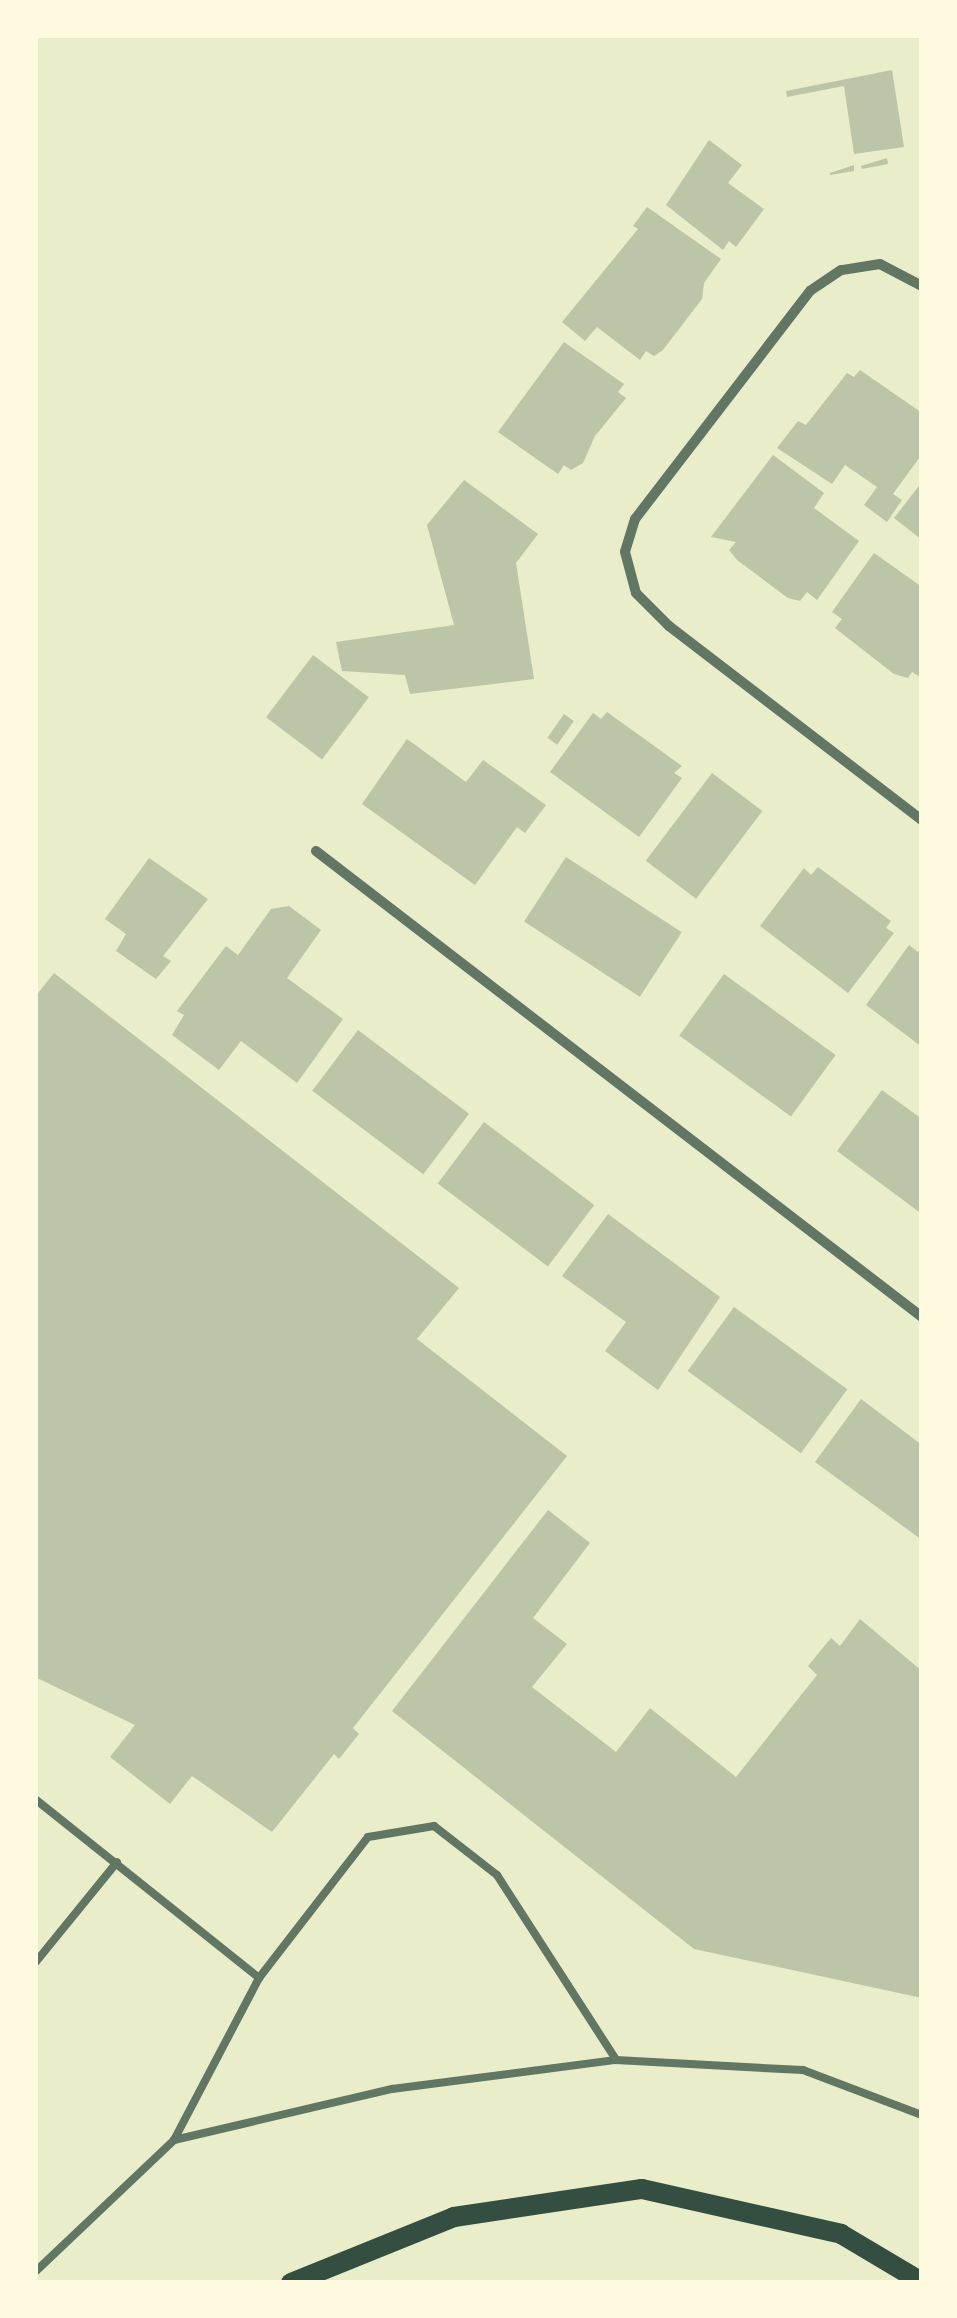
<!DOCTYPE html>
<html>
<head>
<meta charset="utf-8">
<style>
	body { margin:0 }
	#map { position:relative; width:957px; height:2318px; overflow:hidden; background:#e9edc9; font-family:Figtree,sans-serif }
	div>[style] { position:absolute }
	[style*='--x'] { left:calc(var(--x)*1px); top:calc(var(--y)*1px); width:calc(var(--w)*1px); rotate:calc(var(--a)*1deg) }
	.building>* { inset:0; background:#bcc5a7; transform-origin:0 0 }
	.service>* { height:8px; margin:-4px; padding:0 4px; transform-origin:4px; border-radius:4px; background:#617663 }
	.minor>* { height:10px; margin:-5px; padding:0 5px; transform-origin:5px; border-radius:5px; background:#617663 }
	.secondary>* { height:20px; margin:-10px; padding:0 10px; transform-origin:10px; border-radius:10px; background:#344e41 }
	span { translate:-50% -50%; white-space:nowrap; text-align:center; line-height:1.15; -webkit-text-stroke:9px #fefae0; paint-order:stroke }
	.frame { position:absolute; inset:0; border:38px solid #fefae0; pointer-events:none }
</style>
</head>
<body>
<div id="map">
	<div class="building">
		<div style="clip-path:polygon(892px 70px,904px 147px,854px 154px,844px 86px,787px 97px,786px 91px)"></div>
		<div style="clip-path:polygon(709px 140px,742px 165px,728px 183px,764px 209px,736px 247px,729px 241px,723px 250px,666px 205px)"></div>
		<div style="clip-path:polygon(887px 158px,888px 164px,862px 169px,861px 166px)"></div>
		<div style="clip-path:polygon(854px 165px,854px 171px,830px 175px,830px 173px)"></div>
		<div style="clip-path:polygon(647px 207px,721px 259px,704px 283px,702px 299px,663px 350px,654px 356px,646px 351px,640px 360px,597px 327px,585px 341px,562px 322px,638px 229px,633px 226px)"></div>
		<div style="clip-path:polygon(564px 342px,624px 384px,618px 392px,626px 398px,595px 436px,583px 463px,571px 470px,564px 465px,558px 474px,498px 432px)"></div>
		<div style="clip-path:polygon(860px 370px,922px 413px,922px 454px,893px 494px,902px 500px,887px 522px,864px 505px,877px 487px,845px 465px,832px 484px,777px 448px,798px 421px,806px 425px,847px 373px,854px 377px)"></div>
		<div style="clip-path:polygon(773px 455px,824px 493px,814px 508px,859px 541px,817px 600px,807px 592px,800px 601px,788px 598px,737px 560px,729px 550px,736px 542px,711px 537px)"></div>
		<div style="clip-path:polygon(464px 480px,538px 534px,516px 563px,534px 679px,410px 694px,405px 675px,342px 671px,336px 642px,454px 625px,427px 525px)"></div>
		<div style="clip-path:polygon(922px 482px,922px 540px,894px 518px)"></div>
		<div style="clip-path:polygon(874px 553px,922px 587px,922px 678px,912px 672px,908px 678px,894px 674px,835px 628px,842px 619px,832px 612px)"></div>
		<div style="left:313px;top:655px;width:70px;height:78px;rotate:37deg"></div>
		<div style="clip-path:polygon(607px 712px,682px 766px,674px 773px,682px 778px,639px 837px,550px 772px,593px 713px,601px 719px)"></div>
		<div style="left:564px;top:714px;width:12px;height:29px;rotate:35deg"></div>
		<div style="clip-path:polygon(407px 739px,466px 782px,483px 760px,546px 805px,525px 833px,517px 827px,475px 885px,362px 804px)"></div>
		<div style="left:712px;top:773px;width:63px;height:110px;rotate:37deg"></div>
		<div style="left:566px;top:857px;width:138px;height:77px;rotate:33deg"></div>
		<div style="clip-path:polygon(149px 858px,208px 899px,163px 956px,171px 961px,156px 979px,116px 951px,126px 934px,105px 919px)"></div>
		<div style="clip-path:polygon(818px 867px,891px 921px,886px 928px,894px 933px,848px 993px,760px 926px,804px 868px,811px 875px)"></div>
		<div style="clip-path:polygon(289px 906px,321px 930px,287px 978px,343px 1019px,297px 1083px,241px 1041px,219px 1070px,172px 1035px,184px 1015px,177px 1011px,226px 946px,238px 955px,271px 909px)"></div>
		<div style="clip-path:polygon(909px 945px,918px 952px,922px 946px,922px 1047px,866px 1005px)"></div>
		<div style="clip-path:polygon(54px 973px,459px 1288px,417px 1339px,567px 1456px,353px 1728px,359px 1734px,339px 1759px,334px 1754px,272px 1832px,192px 1776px,170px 1804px,110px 1757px,135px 1725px,35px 1677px,35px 997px)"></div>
		<div style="left:724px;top:974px;width:138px;height:76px;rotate:36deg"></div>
		<div style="left:358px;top:1030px;width:139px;height:76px;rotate:37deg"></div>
		<div style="clip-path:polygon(882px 1090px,922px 1119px,922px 1214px,837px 1151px)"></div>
		<div style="left:484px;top:1122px;width:138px;height:77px;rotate:37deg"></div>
		<div style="clip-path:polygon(608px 1214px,720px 1297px,658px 1390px,605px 1351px,626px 1322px,562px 1276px)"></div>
		<div style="left:734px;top:1307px;width:140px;height:79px;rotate:36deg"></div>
		<div style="clip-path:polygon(861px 1399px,922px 1445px,922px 1540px,815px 1462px)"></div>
		<div style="clip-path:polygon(548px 1510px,590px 1543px,533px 1618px,567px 1644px,532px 1687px,616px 1752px,650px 1708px,736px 1777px,817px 1675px,808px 1666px,831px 1638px,840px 1646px,860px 1619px,922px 1671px,922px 1998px,694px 1949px,392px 1711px)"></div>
	</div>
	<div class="service">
		<div style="--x:35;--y:1799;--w:287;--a:38.6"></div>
		<div style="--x:35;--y:1963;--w:130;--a:-50.9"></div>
		<div style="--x:174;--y:2140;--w:183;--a:-62.3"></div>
		<div style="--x:259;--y:1978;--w:178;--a:-52.3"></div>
		<div style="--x:368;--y:1837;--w:67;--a:-9.5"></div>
		<div style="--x:434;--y:1826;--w:80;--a:37.9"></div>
		<div style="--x:497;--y:1875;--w:220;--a:57.2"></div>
		<div style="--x:35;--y:2272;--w:192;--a:-43.5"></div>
		<div style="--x:174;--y:2140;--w:224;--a:-13.2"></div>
		<div style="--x:392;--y:2089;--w:226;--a:-7.4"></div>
		<div style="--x:616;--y:2060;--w:187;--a:3.1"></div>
		<div style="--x:803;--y:2070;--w:127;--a:20.7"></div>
	</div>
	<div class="minor">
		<div style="--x:922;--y:286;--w:47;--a:-152.4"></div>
		<div style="--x:880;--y:264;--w:39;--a:171"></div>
		<div style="--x:841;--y:270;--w:37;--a:146"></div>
		<div style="--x:810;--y:291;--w:287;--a:127.5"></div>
		<div style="--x:635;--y:519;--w:34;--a:107"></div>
		<div style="--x:625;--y:552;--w:42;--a:75"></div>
		<div style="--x:636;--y:593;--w:47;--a:45"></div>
		<div style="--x:669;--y:626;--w:319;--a:37.5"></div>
		<div style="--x:316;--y:851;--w:764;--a:37.56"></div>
	</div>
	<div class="secondary">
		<div style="--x:291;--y:2283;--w:176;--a:-22"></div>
		<div style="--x:454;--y:2217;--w:190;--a:-8.5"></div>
		<div style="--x:642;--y:2189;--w:204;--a:12.7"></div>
		<div style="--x:841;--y:2234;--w:94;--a:30.7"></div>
	</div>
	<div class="frame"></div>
</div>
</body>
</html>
